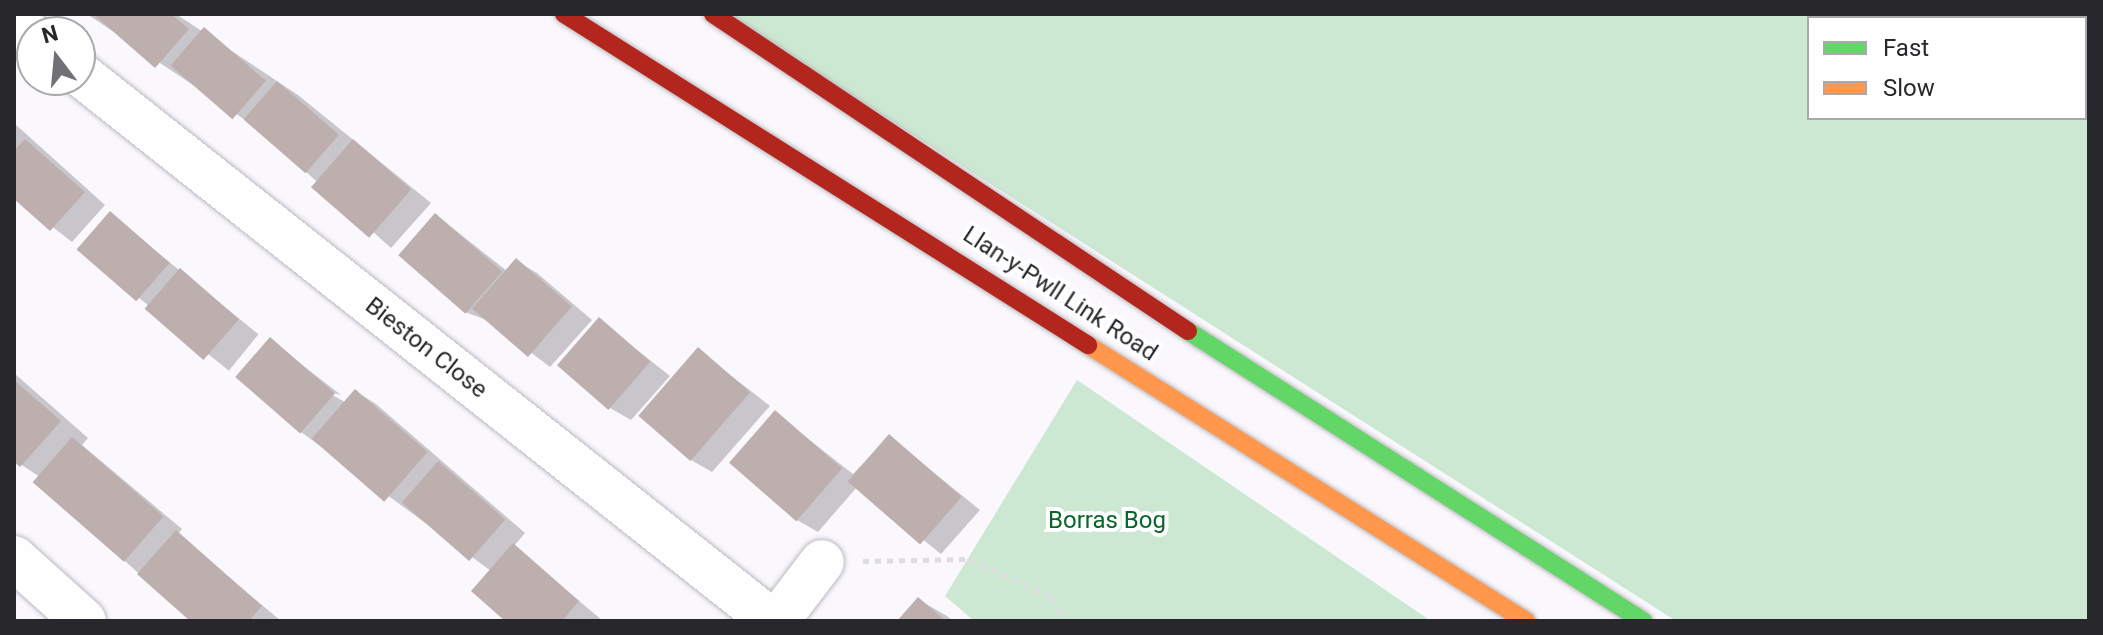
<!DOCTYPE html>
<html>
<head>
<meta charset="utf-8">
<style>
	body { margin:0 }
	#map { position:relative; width:2103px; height:635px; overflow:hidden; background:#faf8fd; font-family:Roboto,sans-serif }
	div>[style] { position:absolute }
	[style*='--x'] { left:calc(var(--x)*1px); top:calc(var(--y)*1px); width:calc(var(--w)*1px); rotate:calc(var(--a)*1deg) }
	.green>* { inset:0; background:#cce8d2 }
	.shadow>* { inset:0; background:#0003; transform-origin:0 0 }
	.building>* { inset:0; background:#bdafae; transform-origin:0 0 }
	.path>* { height:5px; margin-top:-2.5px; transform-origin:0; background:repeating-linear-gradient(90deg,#ddddde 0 6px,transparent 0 12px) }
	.roads { filter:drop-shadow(0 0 2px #bbb9bd) drop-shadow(0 0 2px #bbb9bd) }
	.street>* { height:44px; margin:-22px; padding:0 22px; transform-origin:22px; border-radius:22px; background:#fefeff }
	.fast>* { height:18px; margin:-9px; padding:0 9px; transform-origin:9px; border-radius:9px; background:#63d668 }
	.slow>* { height:18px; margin:-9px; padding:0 9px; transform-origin:9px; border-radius:9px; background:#ff974d }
	.jam>* { height:18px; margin:-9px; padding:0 9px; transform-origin:9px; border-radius:9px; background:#b3261e }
	span { translate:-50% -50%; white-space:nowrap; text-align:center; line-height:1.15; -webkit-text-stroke:8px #fff; paint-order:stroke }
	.street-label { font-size:24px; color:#28272b }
	.park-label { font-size:24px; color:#09662a }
	.frame { position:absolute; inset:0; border:16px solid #28272b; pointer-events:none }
	.legend { position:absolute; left:1807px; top:16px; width:280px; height:104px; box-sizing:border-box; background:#fff; border:2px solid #a9a9aa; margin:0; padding:10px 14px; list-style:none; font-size:24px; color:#28272b }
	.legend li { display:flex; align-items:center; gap:16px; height:40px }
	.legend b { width:40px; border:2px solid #a9a9aa }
	.north { position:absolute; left:16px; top:16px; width:80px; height:80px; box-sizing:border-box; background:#fff; border:2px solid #a9a9aa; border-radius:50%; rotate:344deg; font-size:22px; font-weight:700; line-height:32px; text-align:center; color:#28272b }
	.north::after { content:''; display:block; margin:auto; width:28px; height:36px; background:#727074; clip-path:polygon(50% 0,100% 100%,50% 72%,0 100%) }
</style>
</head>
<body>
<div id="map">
	<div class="green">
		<div style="clip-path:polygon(evenodd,724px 14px,2089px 14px,2089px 621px,1676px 621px,724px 14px,1809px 18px,2085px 18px,2085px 118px,1809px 118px,1809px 18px)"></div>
		<div style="clip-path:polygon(1077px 380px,1431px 621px,974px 621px,945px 596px)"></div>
	</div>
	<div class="shadow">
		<div style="clip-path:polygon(87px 14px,176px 14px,298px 95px,431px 203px,391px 248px,257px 128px)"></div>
		<div style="clip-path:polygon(14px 123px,105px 205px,72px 242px,14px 197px)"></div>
		<div style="left:110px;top:214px;width:191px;height:47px;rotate:39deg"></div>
		<div style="clip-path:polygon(436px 215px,507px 271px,516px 261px,537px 273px,592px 320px,550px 367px,489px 321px,465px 312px)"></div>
		<div style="clip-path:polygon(599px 320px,670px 376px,631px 420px,610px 408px)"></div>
		<div style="clip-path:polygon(270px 340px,341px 395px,325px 391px,345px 402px,355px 391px,376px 404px,525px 533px,514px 546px,603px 621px,508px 621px,491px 571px,301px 432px)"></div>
		<div style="clip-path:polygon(698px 350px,770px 406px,712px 472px,691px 460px)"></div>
		<div style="clip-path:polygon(14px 373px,88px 438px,82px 445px,182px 529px,178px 534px,281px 621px,193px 621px,35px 482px,40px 477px,14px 460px)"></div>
		<div style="clip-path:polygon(775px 413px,853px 474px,889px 436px,980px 510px,941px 554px,857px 487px,818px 532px,797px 520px)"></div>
		<div style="clip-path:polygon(919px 600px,947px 616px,953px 621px,900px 621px)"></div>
	</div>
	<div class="building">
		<div style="clip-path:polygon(93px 14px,171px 14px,189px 29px,155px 68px)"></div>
		<div style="left:204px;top:27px;width:82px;height:51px;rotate:41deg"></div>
		<div style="left:277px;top:81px;width:82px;height:51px;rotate:41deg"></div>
		<div style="clip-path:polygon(25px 139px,85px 192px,50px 231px,14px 199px,14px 151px)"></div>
		<div style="left:353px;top:139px;width:77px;height:64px;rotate:41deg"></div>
		<div style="left:110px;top:211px;width:79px;height:51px;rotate:41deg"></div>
		<div style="left:435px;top:213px;width:89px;height:56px;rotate:41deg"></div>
		<div style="left:516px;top:258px;width:74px;height:67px;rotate:41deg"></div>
		<div style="left:180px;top:268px;width:78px;height:54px;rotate:41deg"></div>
		<div style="left:599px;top:317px;width:68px;height:64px;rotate:41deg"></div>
		<div style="left:270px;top:337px;width:86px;height:53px;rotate:41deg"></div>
		<div style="left:698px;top:347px;width:69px;height:91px;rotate:41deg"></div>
		<div style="clip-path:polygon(14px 380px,61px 421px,20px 467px,14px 462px)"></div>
		<div style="left:355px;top:389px;width:96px;height:66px;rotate:41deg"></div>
		<div style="left:775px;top:410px;width:89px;height:70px;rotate:41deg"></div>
		<div style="left:889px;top:434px;width:96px;height:63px;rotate:41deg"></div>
		<div style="left:72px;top:437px;width:121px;height:60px;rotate:41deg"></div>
		<div style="left:438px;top:461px;width:89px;height:55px;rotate:41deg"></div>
		<div style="clip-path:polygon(176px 530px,262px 606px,249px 621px,190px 621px,137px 574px)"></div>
		<div style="clip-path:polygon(513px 543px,579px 601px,562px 621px,505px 621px,471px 591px)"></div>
		<div style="clip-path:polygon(918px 597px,946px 621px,897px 621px)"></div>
	</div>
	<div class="path">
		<div style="--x:863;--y:561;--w:106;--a:-1.1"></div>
		<div style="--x:969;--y:559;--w:93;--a:24.9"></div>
		<div style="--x:1053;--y:598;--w:26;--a:61"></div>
	</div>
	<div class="roads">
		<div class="street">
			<div style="--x:14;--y:22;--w:23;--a:38"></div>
			<div style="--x:80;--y:74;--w:882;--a:38.33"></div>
			<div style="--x:14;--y:558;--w:94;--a:42"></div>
			<div style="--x:777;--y:621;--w:74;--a:-52.7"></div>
		</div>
		<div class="fast">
			<div style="--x:1188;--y:331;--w:540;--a:32.51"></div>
		</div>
		<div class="slow">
			<div style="--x:1088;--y:345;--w:518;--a:32.22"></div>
		</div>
		<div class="jam">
			<div style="--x:564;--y:14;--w:620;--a:32.28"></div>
			<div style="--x:713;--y:14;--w:571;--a:33.72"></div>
		</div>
	</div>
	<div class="street-label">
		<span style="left:1060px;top:294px;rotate:33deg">Llan-y-Pwll Link Road</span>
		<span style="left:426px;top:348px;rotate:38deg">Bieston Close</span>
	</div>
	<div class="park-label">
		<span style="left:1107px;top:521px">Borras Bog</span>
	</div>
	<div class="frame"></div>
	<ul class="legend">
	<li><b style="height:10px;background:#63d668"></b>Fast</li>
	<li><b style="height:10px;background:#ff974d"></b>Slow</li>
	</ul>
	<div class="north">N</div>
</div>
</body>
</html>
